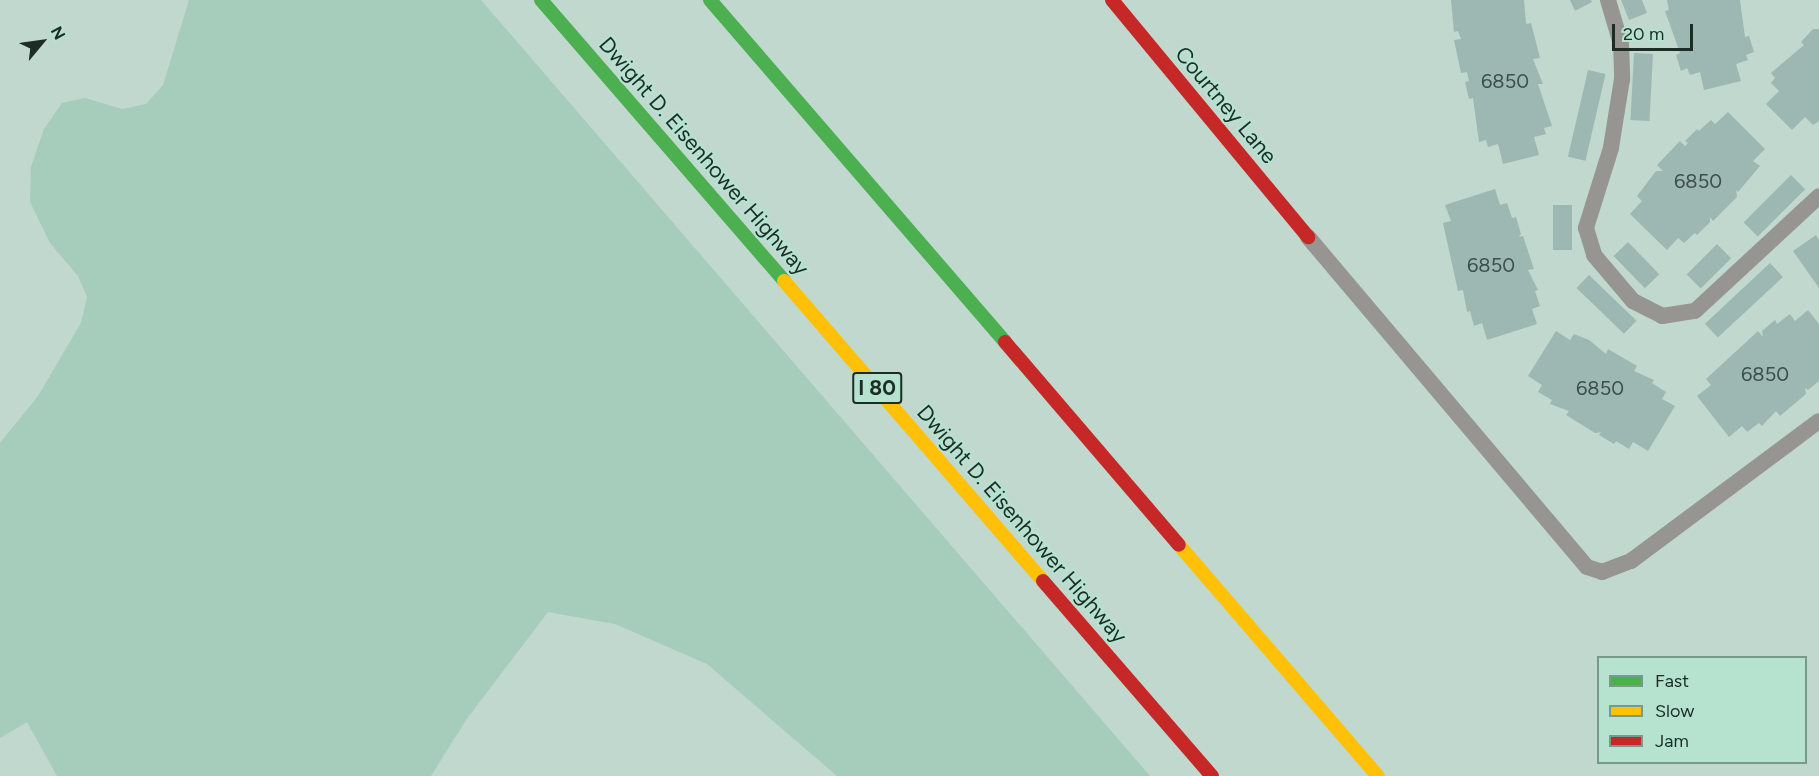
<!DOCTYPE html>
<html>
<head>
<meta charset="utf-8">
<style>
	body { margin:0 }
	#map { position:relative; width:1819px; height:776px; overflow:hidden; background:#c0d8ce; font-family:Figtree,sans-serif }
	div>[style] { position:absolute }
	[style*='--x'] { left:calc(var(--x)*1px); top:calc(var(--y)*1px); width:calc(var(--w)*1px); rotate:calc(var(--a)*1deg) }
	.green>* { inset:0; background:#a6ccbc }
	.building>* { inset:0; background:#9db8b2; transform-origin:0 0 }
	.lane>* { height:16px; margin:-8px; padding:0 8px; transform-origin:8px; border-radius:8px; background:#969591 }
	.fast>* { height:14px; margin:-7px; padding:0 7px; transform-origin:7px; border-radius:7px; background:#4caf50 }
	.slow>* { height:14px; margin:-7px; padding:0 7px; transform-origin:7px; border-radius:7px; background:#ffc107 }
	.jam>* { height:14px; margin:-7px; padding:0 7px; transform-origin:7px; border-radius:7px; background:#c62828 }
	span { translate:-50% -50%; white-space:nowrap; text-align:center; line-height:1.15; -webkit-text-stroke:4.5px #b6e2d0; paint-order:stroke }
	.number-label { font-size:20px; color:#3c5049 }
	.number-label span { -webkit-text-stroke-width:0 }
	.shield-label span { padding:2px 4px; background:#b6e2d0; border:2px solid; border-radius:4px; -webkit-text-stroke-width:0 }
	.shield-label { font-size:21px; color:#1c2d26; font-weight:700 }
	.street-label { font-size:22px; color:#1c2d26 }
	.legend { position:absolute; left:1597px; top:656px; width:210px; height:108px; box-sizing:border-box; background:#b6e2d0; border:2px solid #789a8c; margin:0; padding:8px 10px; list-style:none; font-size:18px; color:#1c2d26 }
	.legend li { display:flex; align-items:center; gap:12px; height:30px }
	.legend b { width:30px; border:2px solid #789a8c }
	.north { position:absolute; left:12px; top:12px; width:60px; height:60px; -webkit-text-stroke:4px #b6e2d0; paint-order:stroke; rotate:61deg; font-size:16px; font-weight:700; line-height:24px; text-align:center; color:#1c2d26 }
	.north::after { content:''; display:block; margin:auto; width:21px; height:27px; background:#1c2d26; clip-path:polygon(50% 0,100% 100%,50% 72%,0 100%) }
	.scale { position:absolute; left:1612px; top:24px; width:81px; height:27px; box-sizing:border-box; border:3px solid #1c2d26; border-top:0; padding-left:8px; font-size:18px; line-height:21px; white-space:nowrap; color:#1c2d26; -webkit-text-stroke:4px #b6e2d0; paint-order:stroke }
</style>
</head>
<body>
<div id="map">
	<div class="green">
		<div style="clip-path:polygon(189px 0,481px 0,1150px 776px,837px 776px,707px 664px,615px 624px,548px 612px,466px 720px,431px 776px,57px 776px,27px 722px,0 738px,0 443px,38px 396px,81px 323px,87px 297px,78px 276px,50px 243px,30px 202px,31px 167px,44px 129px,62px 103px,85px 98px,122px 109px,146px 104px,163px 85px)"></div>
	</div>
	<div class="building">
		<div style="clip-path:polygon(1451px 0,1524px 0,1526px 24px,1531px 23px,1540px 58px,1533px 59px,1543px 84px,1538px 84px,1552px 126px,1544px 128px,1546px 134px,1534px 137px,1539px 155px,1503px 164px,1498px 144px,1488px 147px,1486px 140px,1479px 142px,1473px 98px,1469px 99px,1465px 82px,1469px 81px,1467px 72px,1461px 73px,1454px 40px,1461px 39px,1458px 31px,1454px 32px)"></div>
		<div style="clip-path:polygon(1570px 0,1591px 0,1592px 2px,1575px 11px)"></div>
		<div style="clip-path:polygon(1621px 0,1642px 0,1647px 13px,1629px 20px)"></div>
		<div style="clip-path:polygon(1667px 0,1740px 0,1745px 37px,1749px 36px,1754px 52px,1746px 55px,1748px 60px,1736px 64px,1741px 81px,1704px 90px,1700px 72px,1690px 75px,1687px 68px,1681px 71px,1676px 55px,1680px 53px,1665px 11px,1669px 10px)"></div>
		<div style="clip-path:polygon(1813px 29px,1819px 29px,1819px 121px,1813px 125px,1805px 117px,1792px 130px,1766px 104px,1779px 91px,1771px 83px,1775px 78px,1771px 73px,1804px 45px,1801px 42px)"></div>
		<div style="left:1634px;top:53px;width:19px;height:67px;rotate:3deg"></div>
		<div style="left:1588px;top:70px;width:18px;height:89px;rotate:13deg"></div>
		<div style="clip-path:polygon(1728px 112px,1765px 149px,1753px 161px,1760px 166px,1738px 192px,1736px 190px,1737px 197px,1713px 221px,1710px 217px,1710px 222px,1697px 235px,1695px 233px,1684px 243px,1678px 238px,1667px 250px,1630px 214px,1642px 201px,1637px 196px,1656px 171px,1663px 171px,1657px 165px,1680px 141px,1685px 146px,1688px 143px,1685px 141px,1697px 129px,1699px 131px,1711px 120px,1715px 124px)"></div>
		<div style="left:1791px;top:175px;width:20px;height:67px;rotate:45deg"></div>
		<div style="clip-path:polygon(1495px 189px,1500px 205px,1507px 203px,1512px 218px,1516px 217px,1521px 234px,1519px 237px,1523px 236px,1534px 269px,1528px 270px,1538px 290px,1535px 291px,1540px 306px,1532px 309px,1537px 324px,1487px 340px,1482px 323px,1474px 326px,1470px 311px,1467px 312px,1463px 290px,1458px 291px,1443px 223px,1451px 221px,1445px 205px)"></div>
		<div style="left:1553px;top:205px;width:19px;height:45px"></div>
		<div style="clip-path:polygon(1816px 235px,1819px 240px,1819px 288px,1793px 251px)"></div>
		<div style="left:1628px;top:242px;width:45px;height:20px;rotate:46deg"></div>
		<div style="left:1717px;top:244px;width:20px;height:43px;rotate:45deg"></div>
		<div style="left:1770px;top:263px;width:19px;height:89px;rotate:47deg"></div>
		<div style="left:1589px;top:275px;width:66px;height:18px;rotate:44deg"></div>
		<div style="clip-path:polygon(1808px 310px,1819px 324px,1819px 381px,1808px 390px,1805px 388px,1806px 394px,1780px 416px,1776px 411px,1762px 426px,1759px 423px,1747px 432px,1742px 426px,1729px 437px,1697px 396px,1711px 385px,1706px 379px,1758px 331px,1763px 337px,1762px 331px,1775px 320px,1777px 324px,1790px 314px,1795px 321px)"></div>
		<div style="clip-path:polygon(1556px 331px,1570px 340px,1574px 334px,1589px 340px,1606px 354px,1608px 349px,1637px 366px,1634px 371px,1654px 380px,1652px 383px,1666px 392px,1662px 399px,1675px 406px,1648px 451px,1633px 442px,1629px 449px,1616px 441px,1614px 444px,1599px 435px,1601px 432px,1595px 433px,1566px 415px,1569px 411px,1550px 404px,1552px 400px,1538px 392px,1542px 385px,1528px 376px)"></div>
	</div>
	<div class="lane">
		<div style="--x:1608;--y:0;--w:46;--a:73.5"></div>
		<div style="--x:1621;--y:44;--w:35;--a:88"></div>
		<div style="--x:1622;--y:79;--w:70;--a:99.1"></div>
		<div style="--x:1611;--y:148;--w:84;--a:107.4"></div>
		<div style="--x:1586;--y:228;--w:28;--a:73"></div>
		<div style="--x:1594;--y:255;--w:60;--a:49.7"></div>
		<div style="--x:1633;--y:301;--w:33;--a:27"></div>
		<div style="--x:1662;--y:316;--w:33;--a:-9"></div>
		<div style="--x:1695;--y:311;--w:169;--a:-42.8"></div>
		<div style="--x:1308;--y:237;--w:432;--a:49.8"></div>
		<div style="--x:1587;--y:567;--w:16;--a:18"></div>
		<div style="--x:1602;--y:572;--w:31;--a:-21"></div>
		<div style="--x:1631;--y:561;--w:234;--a:-36.7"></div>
	</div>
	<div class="fast">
		<div style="--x:541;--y:0;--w:371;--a:49.1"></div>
		<div style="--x:710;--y:0;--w:452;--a:49.2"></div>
	</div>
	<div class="slow">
		<div style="--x:784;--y:281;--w:396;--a:49.2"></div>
		<div style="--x:1179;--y:545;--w:305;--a:49.3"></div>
	</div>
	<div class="jam">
		<div style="--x:1112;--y:0;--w:308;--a:50.4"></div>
		<div style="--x:1005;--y:342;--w:267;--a:49.4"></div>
		<div style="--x:1043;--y:581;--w:258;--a:49.1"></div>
	</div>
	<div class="number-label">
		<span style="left:1505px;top:81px">6850</span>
		<span style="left:1698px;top:181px">6850</span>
		<span style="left:1491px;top:265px">6850</span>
		<span style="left:1765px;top:374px">6850</span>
		<span style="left:1600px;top:388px">6850</span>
	</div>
	<div class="shield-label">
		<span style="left:877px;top:388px">I 80</span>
	</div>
	<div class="street-label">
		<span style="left:1226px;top:105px;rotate:50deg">Courtney Lane</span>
		<span style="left:704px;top:156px;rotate:49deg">Dwight D. Eisenhower Highway</span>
		<span style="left:1022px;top:524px;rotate:49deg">Dwight D. Eisenhower Highway</span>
	</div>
	<ul class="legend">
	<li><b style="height:8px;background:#4caf50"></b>Fast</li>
	<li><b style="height:8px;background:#ffc107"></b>Slow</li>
	<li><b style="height:8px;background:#c62828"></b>Jam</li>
	</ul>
	<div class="north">N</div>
	<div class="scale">20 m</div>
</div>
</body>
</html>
